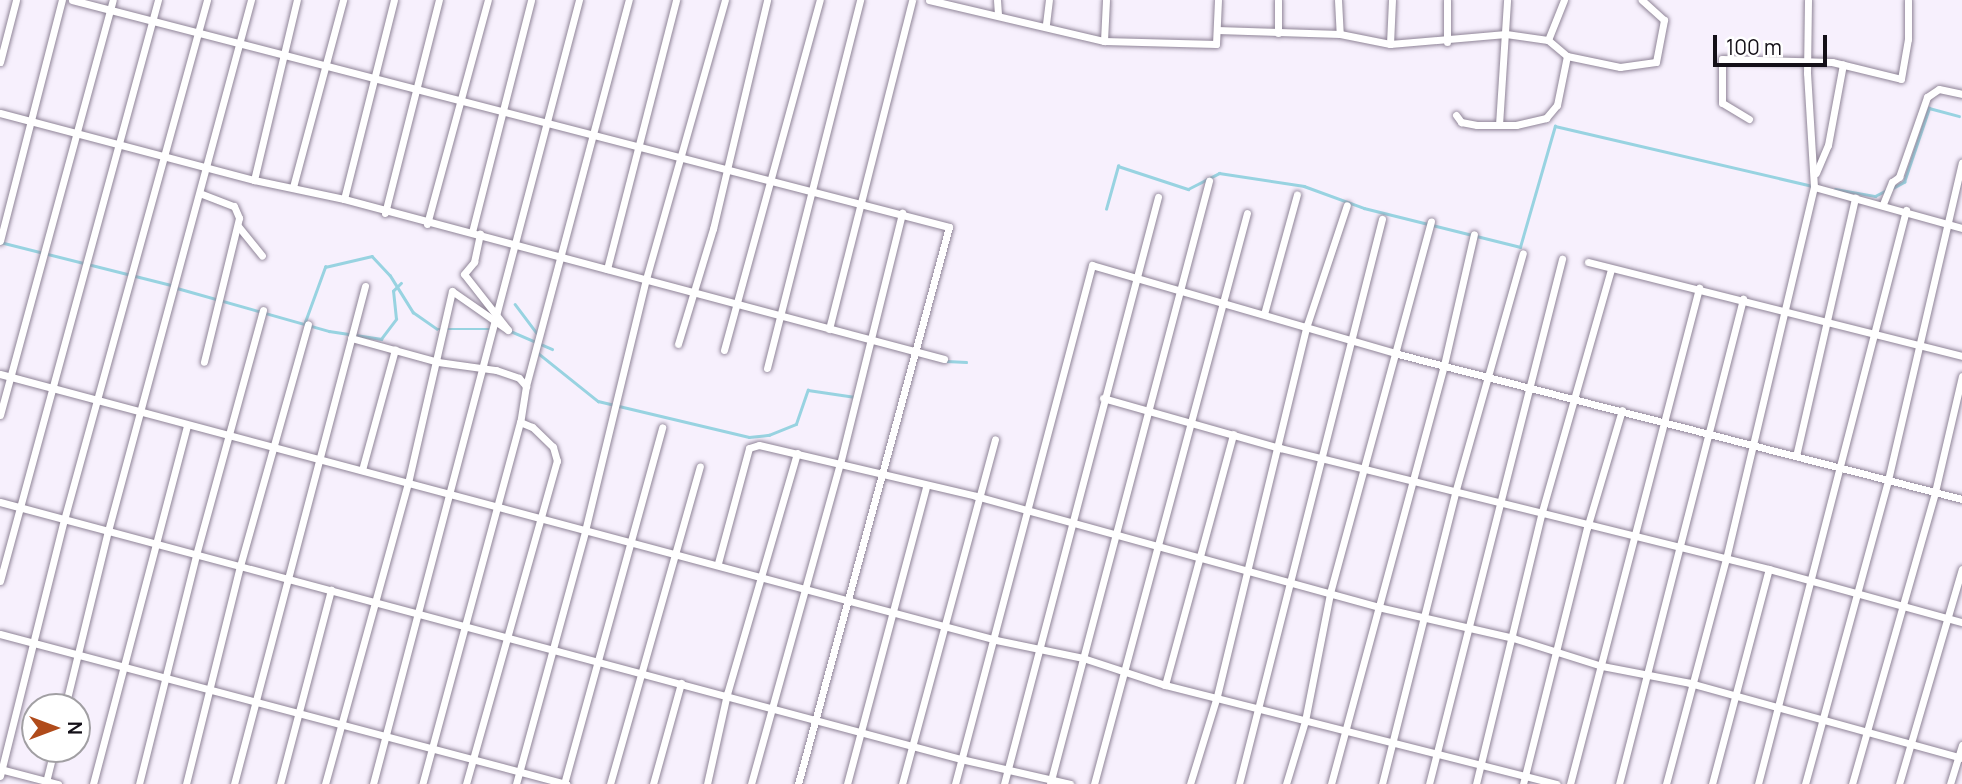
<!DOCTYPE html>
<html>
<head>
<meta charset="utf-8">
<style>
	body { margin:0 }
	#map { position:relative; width:1962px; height:784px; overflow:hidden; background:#f7f0fd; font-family:Manrope,sans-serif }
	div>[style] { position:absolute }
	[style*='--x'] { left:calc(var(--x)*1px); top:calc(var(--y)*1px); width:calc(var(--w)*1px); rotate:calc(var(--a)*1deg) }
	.stream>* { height:2.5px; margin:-1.25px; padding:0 1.25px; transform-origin:1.25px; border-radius:1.25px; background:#98d3e1 }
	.roads { filter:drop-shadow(0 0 2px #8f8497) drop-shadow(0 0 2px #8f8497) }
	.street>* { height:7px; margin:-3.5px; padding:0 3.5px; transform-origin:3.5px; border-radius:3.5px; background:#fff }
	span { translate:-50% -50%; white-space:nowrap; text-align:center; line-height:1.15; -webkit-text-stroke:7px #fff; paint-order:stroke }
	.north { position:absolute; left:21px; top:693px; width:70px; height:70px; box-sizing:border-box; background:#fff; border:2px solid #a19fa3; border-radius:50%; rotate:90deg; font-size:19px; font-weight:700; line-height:28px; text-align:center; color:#141018 }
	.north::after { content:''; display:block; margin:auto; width:24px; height:32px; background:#b04b1b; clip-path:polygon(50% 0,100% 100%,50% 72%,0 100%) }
	.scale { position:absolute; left:1713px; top:35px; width:114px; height:32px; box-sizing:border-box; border:4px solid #141018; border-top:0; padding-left:9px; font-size:21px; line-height:24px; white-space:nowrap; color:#141018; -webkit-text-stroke:5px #fff; paint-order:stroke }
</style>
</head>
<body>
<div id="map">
	<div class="stream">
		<div style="--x:1893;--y:188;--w:13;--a:-29"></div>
		<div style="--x:1904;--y:182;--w:78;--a:-71.3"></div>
		<div style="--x:1929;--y:108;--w:31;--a:15"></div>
		<div style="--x:1835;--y:189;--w:41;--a:9.9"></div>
		<div style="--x:1875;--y:196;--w:13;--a:-27"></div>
		<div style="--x:1106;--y:209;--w:45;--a:-74.4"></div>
		<div style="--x:1118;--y:166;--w:74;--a:18.2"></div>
		<div style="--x:1188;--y:189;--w:35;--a:-27"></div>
		<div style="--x:1219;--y:173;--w:86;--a:8.7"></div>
		<div style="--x:1304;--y:186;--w:64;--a:20.1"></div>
		<div style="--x:1364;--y:208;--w:161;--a:14"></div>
		<div style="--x:1520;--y:247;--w:126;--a:-73.9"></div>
		<div style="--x:1555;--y:126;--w:264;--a:13.1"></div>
		<div style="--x:0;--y:242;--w:176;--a:14.1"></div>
		<div style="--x:177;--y:288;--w:158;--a:15.8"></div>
		<div style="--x:329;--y:331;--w:53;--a:8.7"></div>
		<div style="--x:381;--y:339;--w:25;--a:-53"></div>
		<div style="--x:396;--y:319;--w:28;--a:-96"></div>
		<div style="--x:393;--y:291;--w:11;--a:-45"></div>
		<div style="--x:515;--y:304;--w:36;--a:53"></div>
		<div style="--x:305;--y:322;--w:59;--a:-70"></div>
		<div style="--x:325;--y:267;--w:48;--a:-13.2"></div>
		<div style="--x:372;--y:256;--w:26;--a:47"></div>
		<div style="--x:390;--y:275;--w:44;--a:58.1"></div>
		<div style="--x:413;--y:312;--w:29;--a:35"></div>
		<div style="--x:437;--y:329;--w:55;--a:0"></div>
		<div style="--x:508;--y:330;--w:48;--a:23.4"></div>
		<div style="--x:538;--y:353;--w:77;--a:38.7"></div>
		<div style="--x:598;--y:401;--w:155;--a:13.4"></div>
		<div style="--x:749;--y:437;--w:20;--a:-6"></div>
		<div style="--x:769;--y:435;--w:29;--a:-22"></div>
		<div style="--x:796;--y:424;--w:36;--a:-71"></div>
		<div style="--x:808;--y:390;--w:49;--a:8.3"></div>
		<div style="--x:946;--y:361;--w:20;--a:3"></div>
	</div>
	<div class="roads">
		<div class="street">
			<div style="--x:72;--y:0;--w:906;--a:14.51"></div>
			<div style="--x:949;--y:227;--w:577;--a:105.17"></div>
			<div style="--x:929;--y:0;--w:180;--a:13.2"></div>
			<div style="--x:1104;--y:41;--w:112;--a:1.5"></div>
			<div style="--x:1216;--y:44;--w:44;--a:-87.4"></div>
			<div style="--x:997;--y:0;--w:14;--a:86"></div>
			<div style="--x:1338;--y:0;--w:34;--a:87"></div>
			<div style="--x:1447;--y:0;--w:42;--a:90"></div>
			<div style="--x:1046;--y:24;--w:24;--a:-83"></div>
			<div style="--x:1217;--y:30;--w:123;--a:1.9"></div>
			<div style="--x:1340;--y:34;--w:51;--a:11.3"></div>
			<div style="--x:1390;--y:44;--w:116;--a:-4.9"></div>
			<div style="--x:1506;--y:34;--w:42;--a:8.1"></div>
			<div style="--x:1548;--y:40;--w:25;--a:40"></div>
			<div style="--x:1278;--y:33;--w:33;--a:-90"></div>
			<div style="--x:1548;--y:40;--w:43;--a:-68.2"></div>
			<div style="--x:1104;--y:41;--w:41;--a:-87.2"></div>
			<div style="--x:1390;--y:44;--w:44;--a:-87.4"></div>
			<div style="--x:0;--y:62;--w:64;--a:-75.5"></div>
			<div style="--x:0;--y:113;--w:263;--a:14.8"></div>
			<div style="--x:254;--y:180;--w:92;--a:11.9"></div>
			<div style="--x:344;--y:199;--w:621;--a:14.93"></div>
			<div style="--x:1456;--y:115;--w:9;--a:54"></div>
			<div style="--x:1461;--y:122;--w:16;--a:11"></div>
			<div style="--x:1477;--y:125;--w:39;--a:0"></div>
			<div style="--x:1516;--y:125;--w:31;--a:-13"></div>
			<div style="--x:1546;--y:118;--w:17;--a:-50"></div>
			<div style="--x:1557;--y:105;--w:50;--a:-78.5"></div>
			<div style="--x:1567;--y:56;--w:54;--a:11.7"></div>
			<div style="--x:1620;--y:67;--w:36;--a:-8"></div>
			<div style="--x:1656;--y:62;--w:43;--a:-79.2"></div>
			<div style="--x:1664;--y:20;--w:30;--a:-138"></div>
			<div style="--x:1749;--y:119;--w:31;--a:-149"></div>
			<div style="--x:1722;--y:103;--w:44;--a:-90"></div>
			<div style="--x:1722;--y:59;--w:110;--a:1.6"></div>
			<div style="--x:1832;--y:62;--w:71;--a:13.8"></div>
			<div style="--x:1901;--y:79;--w:41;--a:-80.1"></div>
			<div style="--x:1908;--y:39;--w:39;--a:-90"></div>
			<div style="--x:1499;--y:125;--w:125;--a:-86.3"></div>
			<div style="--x:1816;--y:173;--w:30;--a:-67"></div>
			<div style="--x:1828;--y:145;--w:82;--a:-79.5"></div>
			<div style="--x:254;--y:180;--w:185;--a:-76.6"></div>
			<div style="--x:293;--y:187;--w:194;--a:-75"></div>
			<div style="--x:1814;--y:187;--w:154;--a:15.5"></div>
			<div style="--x:202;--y:194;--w:34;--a:21"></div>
			<div style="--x:234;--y:206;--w:13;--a:67"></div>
			<div style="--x:239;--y:218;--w:148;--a:103.7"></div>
			<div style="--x:344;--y:199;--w:205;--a:-75.9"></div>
			<div style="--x:1883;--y:204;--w:24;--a:-68"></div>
			<div style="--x:1892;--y:182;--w:9;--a:-36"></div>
			<div style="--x:1899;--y:177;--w:85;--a:-70.7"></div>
			<div style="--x:1927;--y:97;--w:14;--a:-34"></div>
			<div style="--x:1939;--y:89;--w:24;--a:12"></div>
			<div style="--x:385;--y:213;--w:220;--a:-75.8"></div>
			<div style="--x:427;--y:224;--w:232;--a:-74.8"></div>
			<div style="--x:238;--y:226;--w:38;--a:51"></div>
			<div style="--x:472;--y:232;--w:239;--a:-75.7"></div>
			<div style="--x:0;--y:241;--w:249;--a:-75.6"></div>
			<div style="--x:1588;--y:262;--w:386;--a:14.1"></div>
			<div style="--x:607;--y:269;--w:278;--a:-75.6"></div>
			<div style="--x:1264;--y:314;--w:124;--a:-74.6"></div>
			<div style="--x:829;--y:329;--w:339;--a:-75.8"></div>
			<div style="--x:351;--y:338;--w:90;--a:15.4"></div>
			<div style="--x:438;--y:362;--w:59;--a:7.9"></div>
			<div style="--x:496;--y:370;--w:24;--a:19"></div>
			<div style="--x:519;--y:378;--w:11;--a:49"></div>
			<div style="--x:526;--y:386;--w:36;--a:99"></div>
			<div style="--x:520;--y:422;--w:375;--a:105.1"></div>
			<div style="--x:678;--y:344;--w:120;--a:-73.1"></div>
			<div style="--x:713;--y:229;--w:235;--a:-76.7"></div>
			<div style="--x:724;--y:350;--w:363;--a:-74.7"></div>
			<div style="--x:767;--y:368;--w:380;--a:-75.8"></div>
			<div style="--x:0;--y:374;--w:1031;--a:14.95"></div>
			<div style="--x:996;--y:640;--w:89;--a:11.7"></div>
			<div style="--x:1083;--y:658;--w:86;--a:18.2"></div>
			<div style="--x:1165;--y:685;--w:404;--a:14.2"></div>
			<div style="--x:526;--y:386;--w:400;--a:-75.1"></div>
			<div style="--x:1103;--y:398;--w:184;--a:15.8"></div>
			<div style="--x:1280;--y:448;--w:504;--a:13.9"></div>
			<div style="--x:1769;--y:569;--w:200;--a:15.4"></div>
			<div style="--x:0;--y:415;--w:430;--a:-74.8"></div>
			<div style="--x:1796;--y:456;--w:265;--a:-77.1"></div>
			<div style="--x:362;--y:470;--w:125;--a:-74.7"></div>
			<div style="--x:0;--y:502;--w:995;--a:14.97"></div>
			<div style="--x:961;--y:759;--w:112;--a:12.9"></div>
			<div style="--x:718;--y:563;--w:119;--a:-74.9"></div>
			<div style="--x:749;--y:448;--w:10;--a:-17"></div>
			<div style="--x:759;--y:445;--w:223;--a:13.2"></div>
			<div style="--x:976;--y:496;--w:417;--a:15.4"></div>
			<div style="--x:1378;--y:607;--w:139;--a:12.9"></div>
			<div style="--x:1513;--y:638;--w:93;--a:17.5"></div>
			<div style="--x:1602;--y:666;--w:90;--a:10.9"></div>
			<div style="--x:1690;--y:683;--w:282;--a:15.4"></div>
			<div style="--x:0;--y:581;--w:602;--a:-74.79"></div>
			<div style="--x:0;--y:634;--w:586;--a:14.84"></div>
			<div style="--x:1165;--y:685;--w:260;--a:-74.8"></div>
			<div style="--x:65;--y:707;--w:181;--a:-76.3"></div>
			<div style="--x:108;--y:531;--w:550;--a:-74.93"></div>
			<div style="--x:0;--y:769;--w:60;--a:14.5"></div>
			<div style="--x:0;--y:776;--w:264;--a:-76"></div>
			<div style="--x:64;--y:520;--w:539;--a:-74.62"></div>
			<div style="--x:46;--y:782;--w:34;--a:-76"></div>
			<div style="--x:93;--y:784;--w:371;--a:-75.3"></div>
			<div style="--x:139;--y:784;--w:236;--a:-76"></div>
			<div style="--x:196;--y:555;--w:254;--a:-74.7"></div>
			<div style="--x:186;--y:784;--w:225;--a:-76.1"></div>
			<div style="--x:240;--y:566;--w:251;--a:-74.3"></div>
			<div style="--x:234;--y:784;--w:515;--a:-75.26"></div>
			<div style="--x:280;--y:784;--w:201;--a:-75.3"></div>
			<div style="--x:325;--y:784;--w:312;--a:-74.6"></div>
			<div style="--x:408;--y:483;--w:197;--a:-77.1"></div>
			<div style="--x:452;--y:291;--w:68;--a:34.9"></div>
			<div style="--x:508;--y:330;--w:71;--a:-128.2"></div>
			<div style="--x:464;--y:274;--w:16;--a:-50"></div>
			<div style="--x:474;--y:262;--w:29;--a:-78"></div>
			<div style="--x:373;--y:784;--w:811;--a:-75.28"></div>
			<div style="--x:466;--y:784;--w:336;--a:-74.3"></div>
			<div style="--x:557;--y:461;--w:15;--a:-106"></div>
			<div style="--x:553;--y:447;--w:29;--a:-136"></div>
			<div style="--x:532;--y:427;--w:13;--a:-157"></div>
			<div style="--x:516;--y:784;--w:262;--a:-74.7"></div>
			<div style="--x:585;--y:531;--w:259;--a:-76.4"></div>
			<div style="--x:646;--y:279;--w:290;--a:-74.2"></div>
			<div style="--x:564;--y:784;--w:370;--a:-74.6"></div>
			<div style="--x:610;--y:784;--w:330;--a:-74.2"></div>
			<div style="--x:653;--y:784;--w:105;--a:-74.5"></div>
			<div style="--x:707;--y:784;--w:92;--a:-77.5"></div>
			<div style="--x:727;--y:694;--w:251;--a:-73.8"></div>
			<div style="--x:751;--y:784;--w:332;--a:-74.5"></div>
			<div style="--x:840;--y:464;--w:259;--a:-76.1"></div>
			<div style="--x:847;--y:784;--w:307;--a:-75.1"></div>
			<div style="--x:902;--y:784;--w:357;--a:-74.9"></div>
			<div style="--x:955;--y:784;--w:537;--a:-75.21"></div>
			<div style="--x:1092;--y:265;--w:319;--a:16.2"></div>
			<div style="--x:1398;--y:354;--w:582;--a:14.42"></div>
			<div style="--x:1004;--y:784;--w:607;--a:-75.3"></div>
			<div style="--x:1050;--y:784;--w:624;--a:-75.23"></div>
			<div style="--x:1094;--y:784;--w:591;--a:-75"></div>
			<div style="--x:1190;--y:784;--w:92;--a:-72.9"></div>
			<div style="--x:1217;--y:696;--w:382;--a:-76.4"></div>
			<div style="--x:1307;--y:325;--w:126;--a:-71.6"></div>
			<div style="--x:1239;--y:784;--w:583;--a:-75.8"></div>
			<div style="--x:1286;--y:784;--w:66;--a:-73.2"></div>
			<div style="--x:1305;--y:721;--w:130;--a:-78.9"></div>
			<div style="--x:1330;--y:593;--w:385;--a:-74.8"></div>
			<div style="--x:1331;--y:784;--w:434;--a:-74.9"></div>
			<div style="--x:1444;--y:365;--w:134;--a:-77.1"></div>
			<div style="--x:1382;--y:784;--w:300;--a:-75.9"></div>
			<div style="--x:1455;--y:493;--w:249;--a:-74.2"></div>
			<div style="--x:1429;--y:784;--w:542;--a:-75.78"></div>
			<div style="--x:1476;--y:784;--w:277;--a:-76.4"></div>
			<div style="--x:1541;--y:515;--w:255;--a:-74.1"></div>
			<div style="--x:1523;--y:784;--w:264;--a:-76"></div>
			<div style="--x:1587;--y:528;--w:123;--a:-73.5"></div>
			<div style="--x:1570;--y:784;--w:513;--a:-75.42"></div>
			<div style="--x:1619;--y:784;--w:501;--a:-75.66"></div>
			<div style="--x:1666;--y:784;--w:233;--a:-75.1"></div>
			<div style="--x:1726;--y:559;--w:382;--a:-76.7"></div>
			<div style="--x:1814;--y:187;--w:114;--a:-93.5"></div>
			<div style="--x:1807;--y:73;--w:73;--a:-89.2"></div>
			<div style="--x:1712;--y:784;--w:222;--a:-75.2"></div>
			<div style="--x:1758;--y:784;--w:593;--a:-75.54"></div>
			<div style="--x:1805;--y:784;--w:315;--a:-74.7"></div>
			<div style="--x:1888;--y:480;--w:326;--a:-76.9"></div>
			<div style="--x:1852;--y:784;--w:304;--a:-74.1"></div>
			<div style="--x:1935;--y:492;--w:119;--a:-76.9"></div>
			<div style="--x:1899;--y:784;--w:224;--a:-73.7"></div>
			<div style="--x:1950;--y:784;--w:41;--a:-72.9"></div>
		</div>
	</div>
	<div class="north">N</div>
	<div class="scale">100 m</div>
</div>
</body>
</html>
